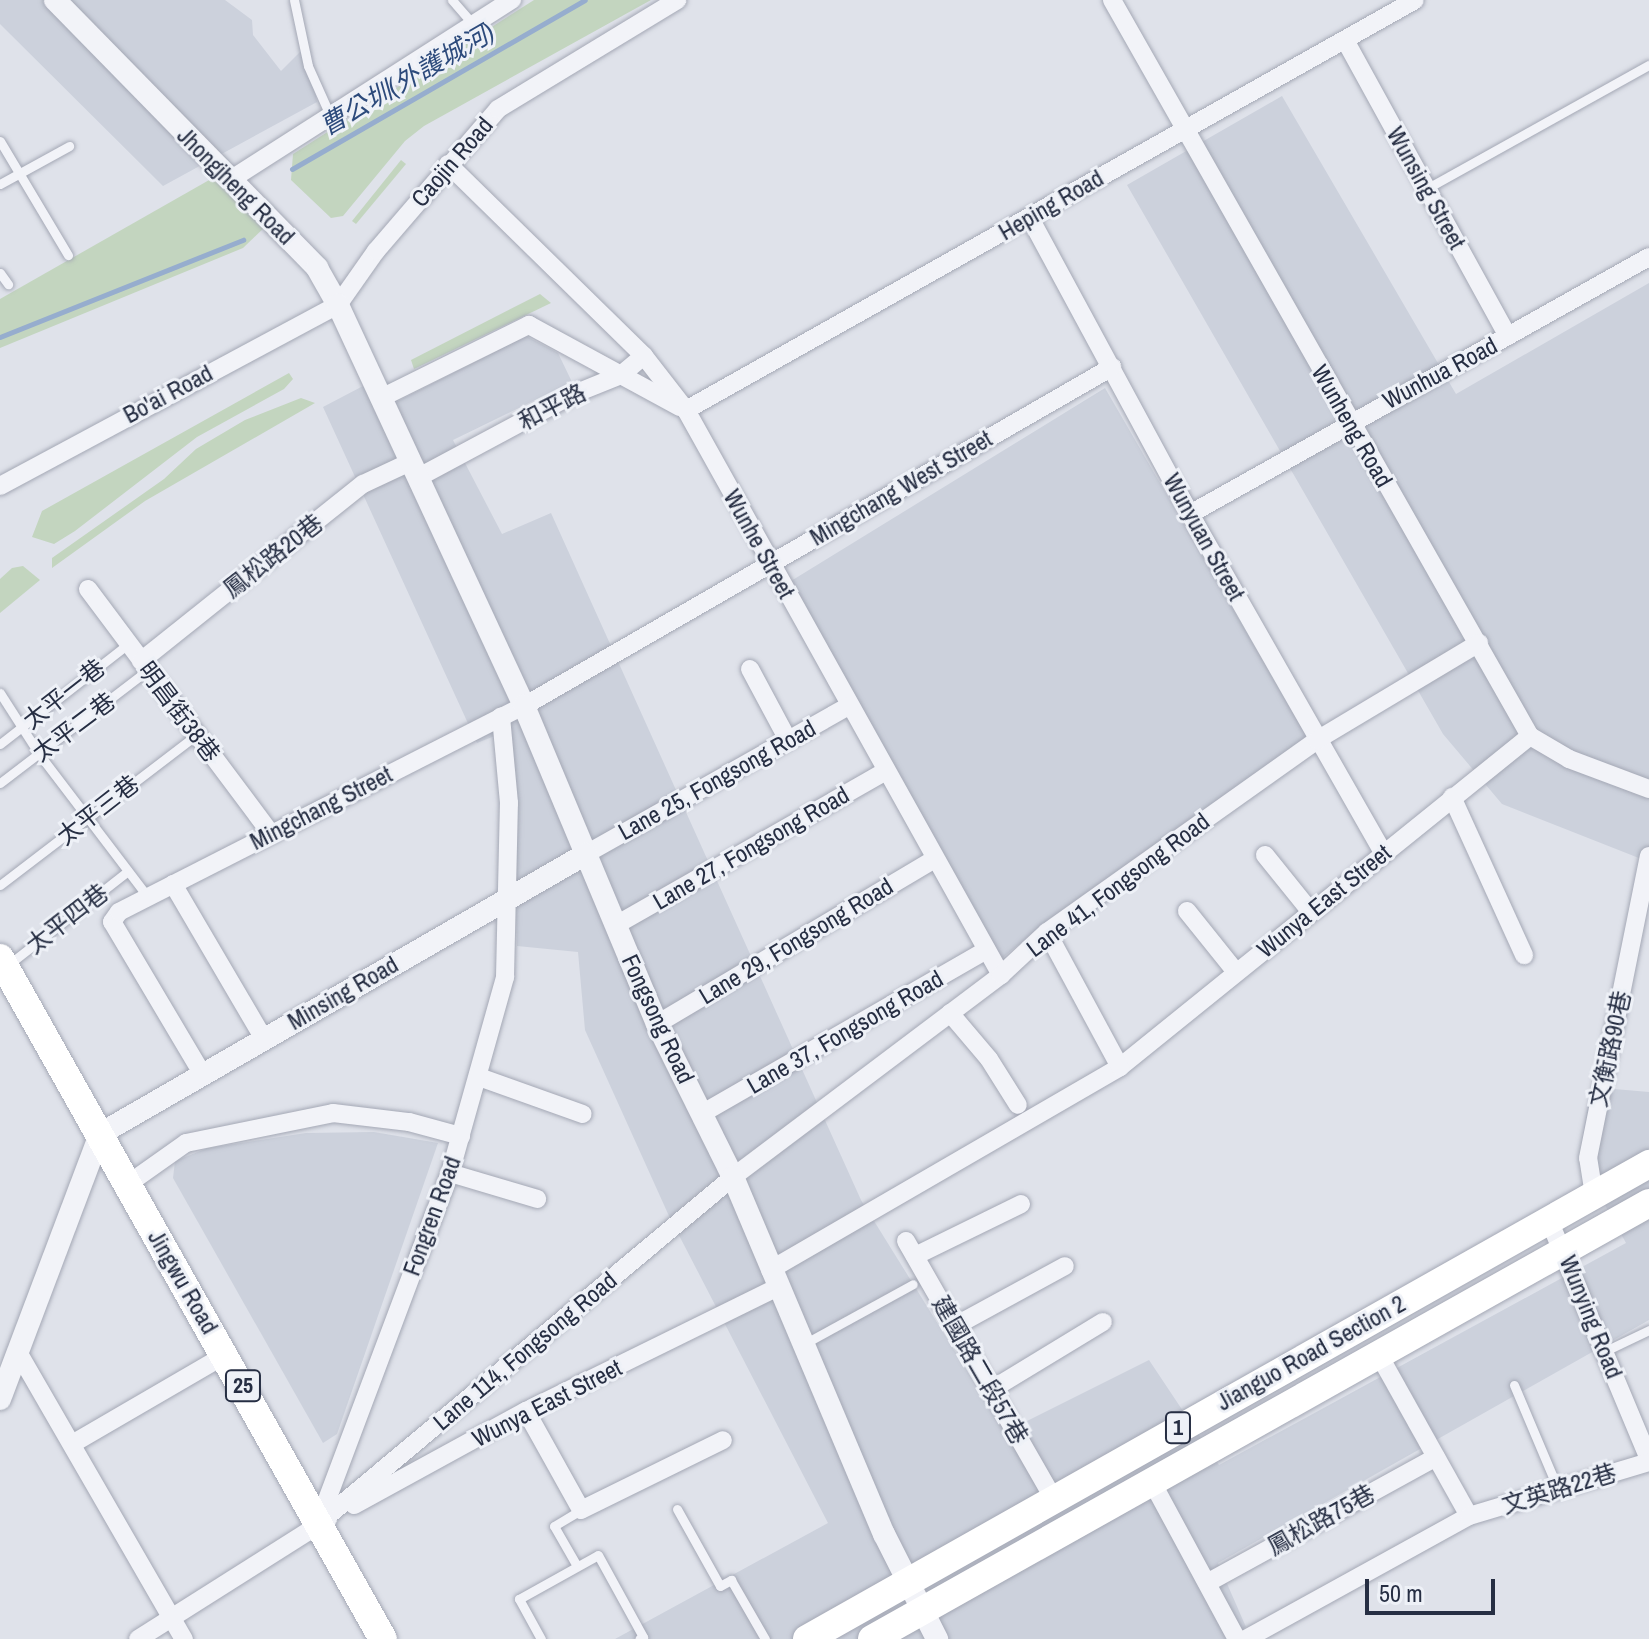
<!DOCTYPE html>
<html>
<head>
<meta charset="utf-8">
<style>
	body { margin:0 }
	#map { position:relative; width:1649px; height:1639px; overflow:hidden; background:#dfe2ea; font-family:"Archivo Narrow","Noto Sans TC",sans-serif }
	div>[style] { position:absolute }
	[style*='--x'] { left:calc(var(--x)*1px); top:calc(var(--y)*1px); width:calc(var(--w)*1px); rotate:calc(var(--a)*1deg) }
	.built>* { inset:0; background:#ccd1dc }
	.green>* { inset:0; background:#c3d5bf }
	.stream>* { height:5px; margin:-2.5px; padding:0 2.5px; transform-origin:2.5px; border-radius:2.5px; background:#96adce }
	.roads { filter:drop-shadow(0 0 2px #a4a8b5) drop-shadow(0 0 2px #a4a8b5) }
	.service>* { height:9px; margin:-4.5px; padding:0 4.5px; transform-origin:4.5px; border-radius:4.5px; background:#f2f3f8 }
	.minor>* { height:18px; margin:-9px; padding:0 9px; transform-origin:9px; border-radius:9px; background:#f2f3f8 }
	.tertiary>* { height:22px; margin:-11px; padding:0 11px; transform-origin:11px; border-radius:11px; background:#f2f3f8 }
	.primary>* { height:28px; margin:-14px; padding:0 14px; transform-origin:14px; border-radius:14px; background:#fff }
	span { translate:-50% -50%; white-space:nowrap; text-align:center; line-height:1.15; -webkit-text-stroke:6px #eef1f7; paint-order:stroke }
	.shield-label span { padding:2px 6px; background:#eef1f7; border:2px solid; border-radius:6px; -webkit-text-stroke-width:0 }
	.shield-label { font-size:22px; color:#262e43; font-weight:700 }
	.street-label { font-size:24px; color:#262e43 }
	.water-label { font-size:26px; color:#2c4a7b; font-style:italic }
	.scale { position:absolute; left:1365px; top:1579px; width:130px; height:36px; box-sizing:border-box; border:4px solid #262e43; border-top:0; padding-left:10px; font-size:24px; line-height:28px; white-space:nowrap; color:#262e43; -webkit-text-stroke:6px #eef1f7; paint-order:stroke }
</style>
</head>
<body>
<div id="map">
	<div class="built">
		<div style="clip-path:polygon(0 0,225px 0,252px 20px,253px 35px,281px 71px,307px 45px,317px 102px,163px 186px,0 24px)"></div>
		<div style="clip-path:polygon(1282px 96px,1456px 394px,1649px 283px,1649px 862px,1502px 804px,1443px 734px,1127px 185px)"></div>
		<div style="clip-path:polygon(526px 336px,558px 353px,572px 382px,453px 440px,502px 534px,551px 513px,861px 1200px,1005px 1432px,1149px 1360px,1219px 1465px,1626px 1243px,1579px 1158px,1591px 1087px,1649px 1092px,1649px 1320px,1218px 1563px,1246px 1627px,1226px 1639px,615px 1639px,828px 1523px,669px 1216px,585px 1030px,578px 952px,517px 946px,510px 730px,477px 743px,323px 407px,382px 376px,396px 402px)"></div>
		<div style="clip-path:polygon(1105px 388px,1311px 744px,1051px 918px,1001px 959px,791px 581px)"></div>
		<div style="clip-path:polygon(374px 1132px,438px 1143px,337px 1434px,323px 1443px,173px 1178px,175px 1161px,208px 1148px,306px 1133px)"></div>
	</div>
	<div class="green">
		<div style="clip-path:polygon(534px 0,651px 0,424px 126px,405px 141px,343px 216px,331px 218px,291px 180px,293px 154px)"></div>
		<div style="clip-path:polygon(401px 160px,406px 164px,356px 224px,352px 221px)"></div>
		<div style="clip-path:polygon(218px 175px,270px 222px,243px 248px,0 348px,0 299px)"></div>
		<div style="clip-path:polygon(540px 294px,551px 303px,414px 369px,411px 360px)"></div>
		<div style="clip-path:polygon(289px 373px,293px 379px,284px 389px,197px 437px,75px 531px,54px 544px,32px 537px,42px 511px)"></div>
		<div style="clip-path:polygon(301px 398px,315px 403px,145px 501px,52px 568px,52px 558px,164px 479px,196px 449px,245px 420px)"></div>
		<div style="clip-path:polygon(23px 566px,40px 580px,0 613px,0 579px,12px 568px)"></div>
	</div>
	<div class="stream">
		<div style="--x:292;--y:169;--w:338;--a:-30"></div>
		<div style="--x:0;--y:337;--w:262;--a:-21.8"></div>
	</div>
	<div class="roads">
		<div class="service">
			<div style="--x:294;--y:0;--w:67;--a:78"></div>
			<div style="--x:308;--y:66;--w:51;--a:65.9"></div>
			<div style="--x:452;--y:0;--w:32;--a:49"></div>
			<div style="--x:0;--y:141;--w:133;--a:59.2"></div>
			<div style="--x:0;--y:184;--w:79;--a:-28.8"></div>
			<div style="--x:1426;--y:189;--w:255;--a:-29.1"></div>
			<div style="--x:0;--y:273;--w:14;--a:54"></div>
			<div style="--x:0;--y:693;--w:72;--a:57.4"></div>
			<div style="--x:39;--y:754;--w:180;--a:52.7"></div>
			<div style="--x:0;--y:744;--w:162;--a:-38"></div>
			<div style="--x:0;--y:783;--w:186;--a:-37.4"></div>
			<div style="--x:0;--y:885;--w:247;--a:-37.4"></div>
			<div style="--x:8;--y:965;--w:152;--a:-38.1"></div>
			<div style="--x:804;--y:1344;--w:124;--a:-28.8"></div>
			<div style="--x:1605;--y:1351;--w:49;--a:-25.5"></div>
			<div style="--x:1514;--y:1385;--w:113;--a:67.1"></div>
			<div style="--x:677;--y:1509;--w:88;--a:60.8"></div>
			<div style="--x:720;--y:1586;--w:13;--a:-29"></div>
			<div style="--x:731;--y:1580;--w:68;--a:60"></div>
			<div style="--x:577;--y:1566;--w:46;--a:-119.9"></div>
			<div style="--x:554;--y:1526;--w:31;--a:-31"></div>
			<div style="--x:541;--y:1639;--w:46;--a:-118.8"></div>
			<div style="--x:519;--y:1599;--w:90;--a:-29.1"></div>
			<div style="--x:598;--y:1555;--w:94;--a:61.2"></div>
			<div style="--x:643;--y:1637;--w:4;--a:153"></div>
		</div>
		<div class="minor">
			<div style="--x:1112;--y:0;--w:846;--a:60.41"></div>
			<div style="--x:1530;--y:736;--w:45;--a:30.5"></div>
			<div style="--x:1569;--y:759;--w:85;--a:20.6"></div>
			<div style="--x:1345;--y:40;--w:338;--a:61.2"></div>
			<div style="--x:448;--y:164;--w:274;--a:44.4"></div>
			<div style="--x:644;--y:356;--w:68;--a:52.1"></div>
			<div style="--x:686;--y:410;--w:647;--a:60.86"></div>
			<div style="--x:230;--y:180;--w:335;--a:-32.6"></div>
			<div style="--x:1030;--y:218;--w:336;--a:61.6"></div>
			<div style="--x:1190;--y:514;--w:390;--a:60.3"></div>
			<div style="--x:383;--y:397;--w:163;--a:-26.3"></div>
			<div style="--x:529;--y:325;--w:105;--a:28.5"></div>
			<div style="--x:621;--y:375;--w:30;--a:-40"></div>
			<div style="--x:686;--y:410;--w:836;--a:-29.35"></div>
			<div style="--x:419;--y:477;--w:176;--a:-28.2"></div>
			<div style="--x:574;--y:394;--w:51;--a:-22"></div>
			<div style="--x:621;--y:375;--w:67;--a:28.5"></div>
			<div style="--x:0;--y:486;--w:383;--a:-28.2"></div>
			<div style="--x:338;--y:305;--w:66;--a:-54.9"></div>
			<div style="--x:376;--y:251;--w:187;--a:-49.3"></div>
			<div style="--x:498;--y:109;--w:210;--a:-31.3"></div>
			<div style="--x:1190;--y:514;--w:526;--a:-29.25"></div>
			<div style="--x:88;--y:589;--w:306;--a:53.2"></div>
			<div style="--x:141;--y:661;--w:284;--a:-38.6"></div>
			<div style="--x:363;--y:484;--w:54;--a:-25.1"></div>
			<div style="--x:750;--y:669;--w:81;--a:61.8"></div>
			<div style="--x:1452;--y:797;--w:174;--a:65.5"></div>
			<div style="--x:586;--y:854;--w:302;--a:-29.4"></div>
			<div style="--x:1265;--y:855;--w:73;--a:51.1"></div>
			<div style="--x:173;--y:884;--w:180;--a:59.6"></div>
			<div style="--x:1187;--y:911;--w:78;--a:51.2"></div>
			<div style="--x:616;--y:925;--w:311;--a:-29.7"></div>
			<div style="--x:950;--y:1013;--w:60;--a:49.7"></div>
			<div style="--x:989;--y:1059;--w:54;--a:57.8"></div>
			<div style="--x:657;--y:1024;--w:323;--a:-30.7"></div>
			<div style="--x:1120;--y:1067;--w:527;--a:-38.91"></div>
			<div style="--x:203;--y:1075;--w:178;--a:-120.7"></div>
			<div style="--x:112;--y:922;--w:12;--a:-55"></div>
			<div style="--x:119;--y:912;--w:454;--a:-27"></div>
			<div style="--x:524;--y:706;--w:679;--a:-29.96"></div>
			<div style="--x:479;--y:1077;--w:110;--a:19.6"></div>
			<div style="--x:703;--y:1113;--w:327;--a:-29.9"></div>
			<div style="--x:450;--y:1173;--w:91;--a:16.6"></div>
			<div style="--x:128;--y:1184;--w:71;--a:-35.3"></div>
			<div style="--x:186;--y:1143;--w:150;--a:-11.5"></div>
			<div style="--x:333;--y:1113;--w:77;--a:6.8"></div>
			<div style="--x:409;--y:1122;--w:54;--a:15.1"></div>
			<div style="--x:1594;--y:1195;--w:37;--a:-99"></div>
			<div style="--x:1588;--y:1158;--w:308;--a:-78.6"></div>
			<div style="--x:1549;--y:1220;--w:259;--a:67.3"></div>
			<div style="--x:906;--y:1241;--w:296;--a:60.2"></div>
			<div style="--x:915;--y:1256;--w:118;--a:-26.1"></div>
			<div style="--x:770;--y:1270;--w:405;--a:-30.1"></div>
			<div style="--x:1120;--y:1067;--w:153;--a:-118.4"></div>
			<div style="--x:955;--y:1326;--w:125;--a:-28.6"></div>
			<div style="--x:18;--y:1352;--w:332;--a:60"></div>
			<div style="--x:1379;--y:1355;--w:184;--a:60.8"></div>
			<div style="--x:991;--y:1390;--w:131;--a:-31.3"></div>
			<div style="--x:526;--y:1411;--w:113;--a:60.9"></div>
			<div style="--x:581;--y:1510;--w:158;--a:-26.2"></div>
			<div style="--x:72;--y:1444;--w:177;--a:-30.2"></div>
			<div style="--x:1152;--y:1482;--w:179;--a:61.6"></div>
			<div style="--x:354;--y:1505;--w:196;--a:-28.7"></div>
			<div style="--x:526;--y:1411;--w:281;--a:-26.2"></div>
			<div style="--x:319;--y:1521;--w:372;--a:-69.4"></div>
			<div style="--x:450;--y:1173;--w:204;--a:-74.3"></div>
			<div style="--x:505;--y:977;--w:174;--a:-88.7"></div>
			<div style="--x:509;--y:803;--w:87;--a:-95.3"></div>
			<div style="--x:318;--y:1524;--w:541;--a:-39.9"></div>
			<div style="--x:733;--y:1177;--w:336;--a:-37"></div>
			<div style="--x:1001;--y:975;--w:63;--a:-43.1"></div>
			<div style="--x:1047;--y:932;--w:331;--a:-35.4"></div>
			<div style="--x:1317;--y:740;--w:189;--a:-30.9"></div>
			<div style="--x:1207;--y:1583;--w:261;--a:-28.8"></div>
			<div style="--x:138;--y:1639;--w:225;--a:-32.3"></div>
			<div style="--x:1246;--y:1639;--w:255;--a:-28.9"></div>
			<div style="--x:1469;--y:1516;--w:188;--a:-16.7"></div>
		</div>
		<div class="tertiary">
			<div style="--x:55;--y:0;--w:375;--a:45.6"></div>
			<div style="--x:317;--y:268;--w:43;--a:60.4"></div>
			<div style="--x:338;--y:305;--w:442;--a:65.1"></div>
			<div style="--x:524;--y:706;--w:345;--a:67.3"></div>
			<div style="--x:657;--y:1024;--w:171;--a:63.6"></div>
			<div style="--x:733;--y:1177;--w:388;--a:67.1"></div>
			<div style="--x:884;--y:1534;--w:118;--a:63.2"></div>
			<div style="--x:0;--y:1399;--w:283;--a:-69.3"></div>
			<div style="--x:100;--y:1134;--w:561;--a:-29.95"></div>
		</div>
		<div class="primary">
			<div style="--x:0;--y:958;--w:781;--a:60.65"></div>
			<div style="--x:807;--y:1639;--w:967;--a:-29.43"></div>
			<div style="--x:872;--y:1639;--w:891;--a:-29.3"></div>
		</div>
	</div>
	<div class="shield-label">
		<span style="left:243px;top:1386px">25</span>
		<span style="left:1178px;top:1428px">1</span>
	</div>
	<div class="street-label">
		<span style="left:452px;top:162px;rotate:-49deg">Caojin Road</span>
		<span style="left:236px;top:186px;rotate:45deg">Jhongjheng Road</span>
		<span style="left:1426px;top:188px;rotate:61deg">Wunsing Street</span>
		<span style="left:1051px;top:205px;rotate:-30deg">Heping Road</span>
		<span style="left:1440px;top:373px;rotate:-28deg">Wunhua Road</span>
		<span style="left:168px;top:394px;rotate:-28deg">Bo'ai Road</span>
		<span style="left:552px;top:407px;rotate:-27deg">和平路</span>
		<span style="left:1352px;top:426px;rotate:60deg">Wunheng Road</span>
		<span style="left:901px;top:488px;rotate:-30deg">Mingchang West Street</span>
		<span style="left:1204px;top:537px;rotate:61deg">Wunyuan Street</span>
		<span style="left:759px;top:544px;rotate:61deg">Wunhe Street</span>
		<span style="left:273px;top:556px;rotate:-38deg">鳳松路20巷</span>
		<span style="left:64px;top:694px;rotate:-38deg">太平一巷</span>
		<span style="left:179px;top:712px;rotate:53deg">明昌街38巷</span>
		<span style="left:74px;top:727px;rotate:-37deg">太平二巷</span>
		<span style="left:717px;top:780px;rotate:-29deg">Lane 25, Fongsong Road</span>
		<span style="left:321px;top:808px;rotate:-27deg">Mingchang Street</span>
		<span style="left:98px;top:810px;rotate:-38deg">太平三巷</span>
		<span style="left:751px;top:848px;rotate:-30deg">Lane 27, Fongsong Road</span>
		<span style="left:1118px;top:885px;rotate:-37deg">Lane 41, Fongsong Road</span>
		<span style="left:1324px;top:901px;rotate:-39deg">Wunya East Street</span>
		<span style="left:67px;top:919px;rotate:-38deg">太平四巷</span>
		<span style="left:796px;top:941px;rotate:-31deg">Lane 29, Fongsong Road</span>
		<span style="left:343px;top:993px;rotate:-30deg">Minsing Road</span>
		<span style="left:658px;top:1019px;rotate:65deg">Fongsong Road</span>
		<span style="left:845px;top:1032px;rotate:-30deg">Lane 37, Fongsong Road</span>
		<span style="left:1610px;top:1049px;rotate:-78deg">文衡路90巷</span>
		<span style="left:432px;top:1216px;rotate:-70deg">Fongren Road</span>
		<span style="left:183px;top:1282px;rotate:60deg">Jingwu Road</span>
		<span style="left:1591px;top:1317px;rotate:68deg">Wunying Road</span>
		<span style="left:525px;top:1351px;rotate:-40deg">Lane 114, Fongsong Road</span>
		<span style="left:1311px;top:1353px;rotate:-29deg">Jianguo Road Section 2</span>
		<span style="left:980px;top:1370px;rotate:60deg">建國路二段57巷</span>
		<span style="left:547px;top:1403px;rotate:-27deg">Wunya East Street</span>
		<span style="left:1559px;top:1489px;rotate:-17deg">文英路22巷</span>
		<span style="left:1321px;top:1520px;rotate:-29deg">鳳松路75巷</span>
	</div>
	<div class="water-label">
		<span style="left:407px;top:79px;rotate:-30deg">曹公圳(外護城河)</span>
	</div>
	<div class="scale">50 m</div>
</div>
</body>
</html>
